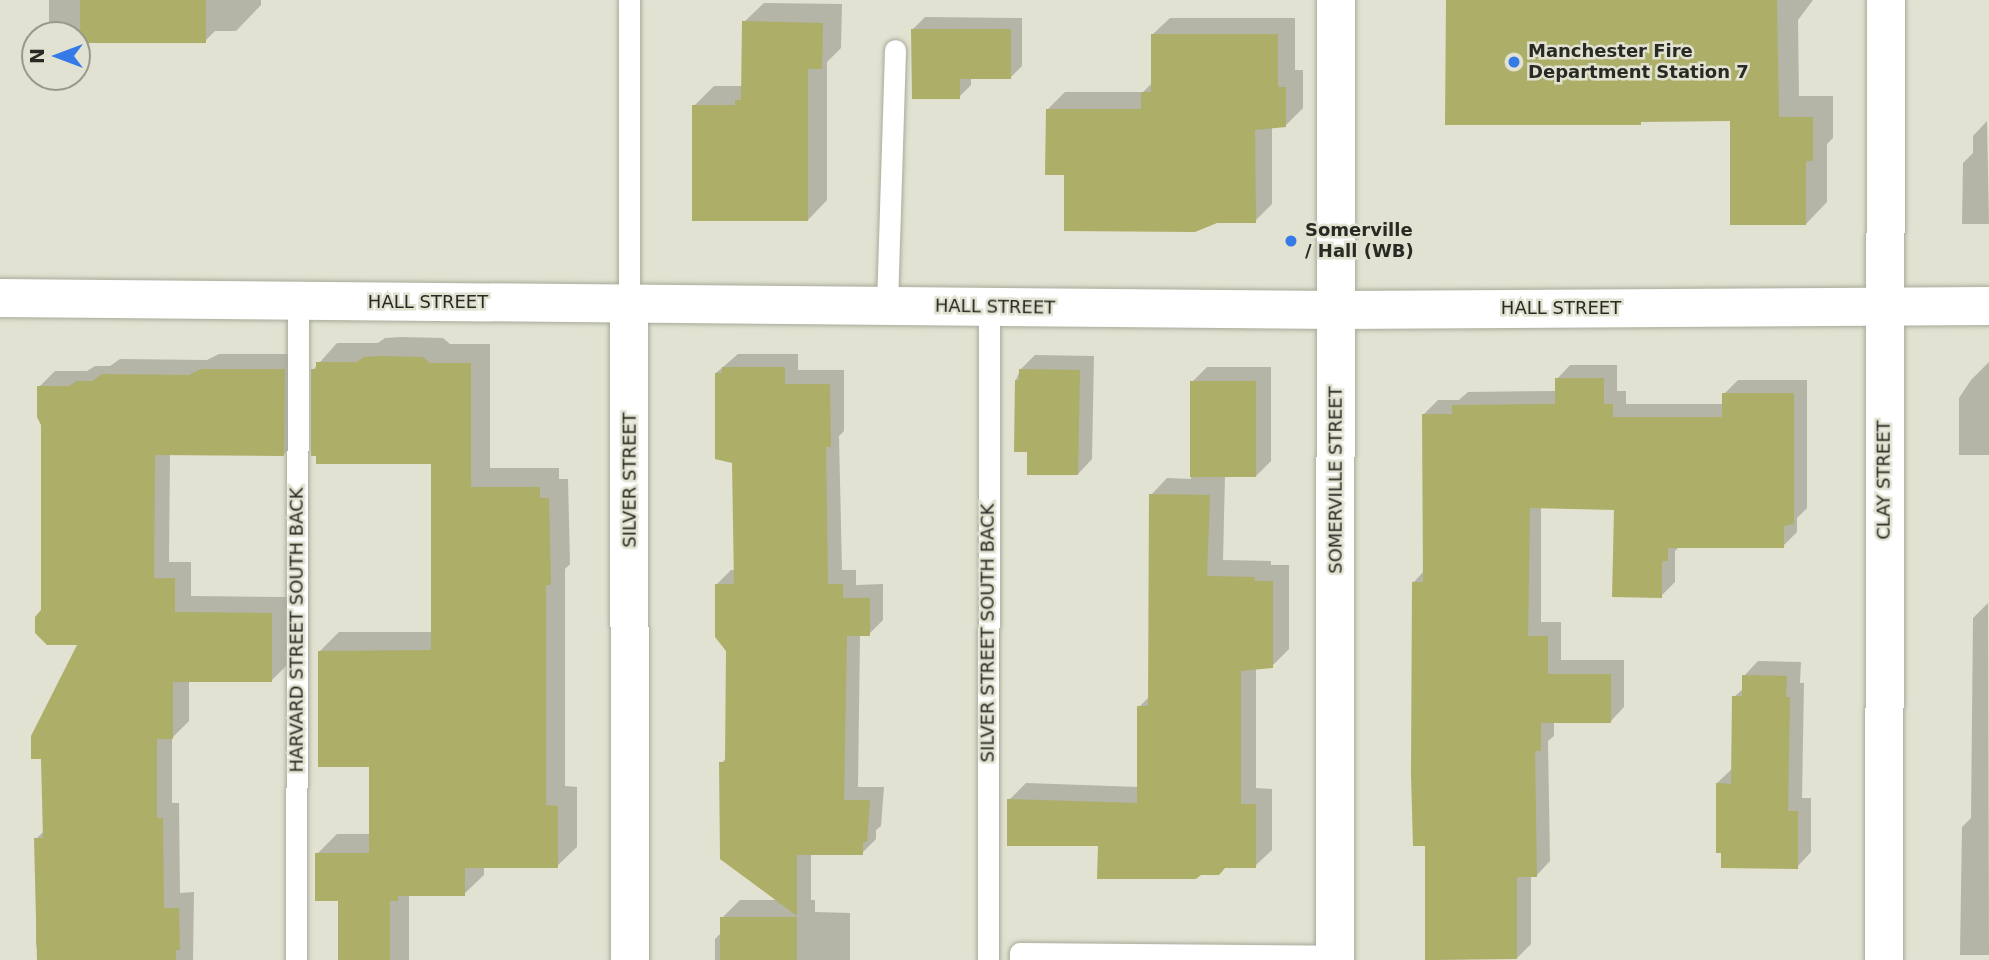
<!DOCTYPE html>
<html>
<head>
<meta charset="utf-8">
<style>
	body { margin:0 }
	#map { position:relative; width:1989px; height:960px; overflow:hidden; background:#e1e2d1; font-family:"DejaVu Sans",sans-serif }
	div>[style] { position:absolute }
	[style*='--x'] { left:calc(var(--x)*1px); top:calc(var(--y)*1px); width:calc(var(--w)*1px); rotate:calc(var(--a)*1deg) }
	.shadow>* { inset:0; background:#0003 }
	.building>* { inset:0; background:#adae68; transform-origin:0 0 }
	.roads { filter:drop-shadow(0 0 2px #a9aa9a) drop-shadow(0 0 2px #a9aa9a) }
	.lane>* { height:21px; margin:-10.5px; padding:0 10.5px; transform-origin:10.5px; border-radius:10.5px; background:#fff }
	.street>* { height:38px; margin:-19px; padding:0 19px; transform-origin:19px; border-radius:19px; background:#fff }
	.dots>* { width:19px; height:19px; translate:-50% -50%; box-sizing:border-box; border:4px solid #e1e2d1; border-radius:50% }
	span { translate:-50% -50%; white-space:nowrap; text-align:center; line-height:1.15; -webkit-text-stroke:5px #e1e2d1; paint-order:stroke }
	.poi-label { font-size:18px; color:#2a2a24; font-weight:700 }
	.left { translate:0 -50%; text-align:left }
	.street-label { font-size:18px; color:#2a2a24 }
	.north { position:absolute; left:21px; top:21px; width:70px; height:70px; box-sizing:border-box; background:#e1e2d1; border:2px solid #98988c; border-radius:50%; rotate:270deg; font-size:19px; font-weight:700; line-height:28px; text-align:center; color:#2a2a24 }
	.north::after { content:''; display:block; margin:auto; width:24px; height:32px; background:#367ae7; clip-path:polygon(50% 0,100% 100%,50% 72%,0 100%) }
</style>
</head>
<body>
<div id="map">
	<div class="shadow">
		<div style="clip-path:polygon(49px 0,261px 0,261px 5px,236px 31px,215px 31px,205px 41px,49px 31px)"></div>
		<div style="clip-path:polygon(1448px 0,1813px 0,1798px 20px,1799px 96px,1833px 96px,1833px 138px,1827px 144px,1827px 202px,1806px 224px,1732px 119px,1643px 120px,1640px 123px)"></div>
		<div style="clip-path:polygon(764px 3px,842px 4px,841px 48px,827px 62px,827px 200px,808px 220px,694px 106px,714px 86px,743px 86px,744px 22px)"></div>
		<div style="clip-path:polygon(925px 17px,1022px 18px,1022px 66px,1010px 78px,971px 78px,971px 85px,959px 97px,913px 29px)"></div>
		<div style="clip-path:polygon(1170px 18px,1295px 18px,1295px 70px,1303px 70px,1303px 108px,1285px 126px,1272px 127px,1272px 204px,1255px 221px,1066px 173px,1047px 110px,1065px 92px,1143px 92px,1152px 83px,1152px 35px)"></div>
		<div style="clip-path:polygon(1987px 121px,1989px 224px,1962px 224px,1963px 163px,1973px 153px,1973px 136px)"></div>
		<div style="clip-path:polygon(401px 337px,443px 338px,450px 344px,490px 344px,490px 468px,559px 468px,559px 479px,568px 479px,570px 564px,565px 569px,565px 786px,577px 787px,577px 847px,557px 866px,484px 866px,484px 875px,464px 894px,409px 894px,409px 960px,340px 960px,340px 899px,317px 854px,337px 834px,371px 834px,371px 765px,319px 652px,339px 632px,433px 632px,433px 462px,313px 370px,337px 343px,378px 343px,385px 338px)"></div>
		<div style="clip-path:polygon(219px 354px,300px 354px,300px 438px,284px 454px,170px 453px,169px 562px,191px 562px,191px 596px,288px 597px,288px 664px,271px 681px,189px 681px,189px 721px,172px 738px,172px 803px,179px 803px,180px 893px,194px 892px,193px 960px,44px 960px,38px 955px,36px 943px,36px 839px,45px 830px,43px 757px,80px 643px,43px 611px,43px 424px,39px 387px,55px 371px,87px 371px,95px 366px,110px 366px,120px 359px,207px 360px)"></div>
		<div style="clip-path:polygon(738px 354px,798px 354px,798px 370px,844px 370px,844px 431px,839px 436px,842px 570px,856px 570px,856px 585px,883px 584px,883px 620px,869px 634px,860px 634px,858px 787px,884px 787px,881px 826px,876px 830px,876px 839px,862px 853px,811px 853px,811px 900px,815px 900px,815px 912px,850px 913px,850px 960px,715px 960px,715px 939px,722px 932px,722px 918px,740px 900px,778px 900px,721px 763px,727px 758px,728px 650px,716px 585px,731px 570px,736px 570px,734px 461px,716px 373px)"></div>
		<div style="clip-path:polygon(1035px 355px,1094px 356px,1092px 459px,1078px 474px,1028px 450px,1016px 380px,1020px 370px)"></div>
		<div style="clip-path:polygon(1989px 362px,1989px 455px,1959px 455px,1959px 398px,1971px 380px)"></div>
		<div style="clip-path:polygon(1570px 365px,1617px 365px,1617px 391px,1626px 391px,1626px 404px,1724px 404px,1724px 394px,1738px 380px,1807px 380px,1807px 508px,1797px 518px,1797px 532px,1783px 546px,1680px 546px,1675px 551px,1675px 582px,1661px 596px,1616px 508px,1541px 507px,1541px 622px,1561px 622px,1561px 660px,1624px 660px,1624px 707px,1611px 721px,1554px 721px,1554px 736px,1548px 741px,1550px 861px,1537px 875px,1531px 875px,1531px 944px,1517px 958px,1427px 960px,1427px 844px,1413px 583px,1424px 571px,1424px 414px,1438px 400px,1459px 400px,1468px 392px,1557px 391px,1557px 379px)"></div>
		<div style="clip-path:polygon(1207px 367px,1271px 367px,1271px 461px,1256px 476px,1225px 476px,1223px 560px,1271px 561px,1271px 565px,1289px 565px,1289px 649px,1272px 666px,1256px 667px,1256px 788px,1272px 789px,1272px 850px,1255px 866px,1009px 800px,1026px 783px,1139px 787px,1139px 707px,1150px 696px,1151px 495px,1167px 478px,1191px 479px,1192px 382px)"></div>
		<div style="clip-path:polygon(1988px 603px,1989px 955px,1960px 955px,1962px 827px,1971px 818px,1973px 618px)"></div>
		<div style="clip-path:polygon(1758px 661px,1801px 662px,1800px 683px,1804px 683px,1802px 798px,1811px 798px,1811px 852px,1797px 867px,1717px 783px,1733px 768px,1734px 697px,1744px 688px,1744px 676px)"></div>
	</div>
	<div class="building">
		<div style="left:80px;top:0;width:126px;height:43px"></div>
		<div style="clip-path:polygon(1446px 0,1777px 0,1779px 117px,1813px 117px,1813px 161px,1806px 161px,1806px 225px,1730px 225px,1730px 121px,1641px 122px,1641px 125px,1445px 125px)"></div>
		<div style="clip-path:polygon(742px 21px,823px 23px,822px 69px,808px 69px,808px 221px,692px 221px,692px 105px,735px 105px,735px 100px,741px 100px)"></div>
		<div style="clip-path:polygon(911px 29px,1011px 29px,1011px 79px,960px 79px,960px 99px,912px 99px)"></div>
		<div style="clip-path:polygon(1151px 34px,1278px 34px,1278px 87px,1286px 87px,1286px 127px,1255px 130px,1256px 223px,1217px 223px,1195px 232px,1064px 231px,1064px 175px,1045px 175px,1046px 109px,1141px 109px,1141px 92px,1151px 92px)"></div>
		<div style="clip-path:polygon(380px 356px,423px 357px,430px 363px,471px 363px,471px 487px,540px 487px,540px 498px,549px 498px,551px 585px,546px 585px,546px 805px,558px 806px,558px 868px,465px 868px,465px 896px,398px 896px,398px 901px,390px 901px,390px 960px,338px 960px,338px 901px,315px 901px,315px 853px,369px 853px,369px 767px,318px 767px,318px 651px,431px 650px,431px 464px,316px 464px,316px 456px,311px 456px,311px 369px,316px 369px,316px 362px,357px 362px,364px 357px)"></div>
		<div style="clip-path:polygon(722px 367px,785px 367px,785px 384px,830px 384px,831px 447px,826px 447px,828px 584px,843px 584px,843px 598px,870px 598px,870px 636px,847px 636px,844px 800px,870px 800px,867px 842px,863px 842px,863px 855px,797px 855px,797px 916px,720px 859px,719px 762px,725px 762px,726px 651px,715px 637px,715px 584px,734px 584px,732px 463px,715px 459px,715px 373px,722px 373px)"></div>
		<div style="clip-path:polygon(201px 369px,285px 369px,284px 456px,155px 455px,154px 578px,175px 578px,175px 612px,272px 613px,272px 682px,173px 682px,173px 739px,157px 739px,157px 818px,163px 818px,164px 908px,179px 908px,180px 950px,176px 950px,176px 960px,37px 960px,34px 838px,43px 838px,41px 759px,31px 759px,31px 736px,77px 645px,47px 645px,35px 633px,35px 617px,41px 610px,41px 425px,37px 417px,37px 386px,69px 386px,77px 381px,92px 381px,102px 374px,189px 375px)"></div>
		<div style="clip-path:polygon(1019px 369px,1080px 370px,1078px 475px,1027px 475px,1027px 452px,1014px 452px,1015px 380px,1019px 380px)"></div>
		<div style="clip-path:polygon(1555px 378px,1604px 378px,1604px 404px,1613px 404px,1613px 417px,1722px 417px,1722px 393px,1794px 393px,1794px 524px,1784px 526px,1784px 548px,1668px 548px,1668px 561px,1662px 561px,1662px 598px,1612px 597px,1614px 510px,1530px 508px,1528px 636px,1548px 636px,1548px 674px,1611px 674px,1611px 723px,1541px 723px,1541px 751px,1535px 751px,1537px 877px,1517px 877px,1517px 959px,1425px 960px,1425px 846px,1413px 846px,1411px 775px,1412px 582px,1423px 582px,1422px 414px,1452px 414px,1452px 405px,1555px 404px)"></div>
		<div style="left:1190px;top:381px;width:66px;height:96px"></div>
		<div style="clip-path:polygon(1149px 494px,1210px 495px,1207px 576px,1255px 577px,1255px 581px,1273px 581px,1273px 668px,1241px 671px,1241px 804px,1256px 804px,1256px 868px,1225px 868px,1219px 875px,1201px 875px,1196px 879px,1097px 879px,1098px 846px,1007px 846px,1007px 799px,1137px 803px,1137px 706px,1148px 706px)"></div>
		<div style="clip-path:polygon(1742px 675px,1787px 676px,1786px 697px,1790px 697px,1788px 811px,1798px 811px,1798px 869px,1721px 868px,1721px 853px,1716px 853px,1716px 783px,1731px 784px,1732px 696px,1742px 696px)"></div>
		<div style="left:720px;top:917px;width:77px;height:43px"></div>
	</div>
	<div class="roads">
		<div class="lane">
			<div style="--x:629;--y:0;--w:304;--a:90"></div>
			<div style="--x:887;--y:305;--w:255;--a:-88.2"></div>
			<div style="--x:296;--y:960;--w:659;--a:-89.83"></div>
			<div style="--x:988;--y:960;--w:653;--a:-89.91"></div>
			<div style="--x:1020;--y:960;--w:7;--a:-90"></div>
			<div style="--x:1020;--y:953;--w:315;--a:0.5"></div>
		</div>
		<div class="street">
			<div style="--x:0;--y:298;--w:1336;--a:0.51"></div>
			<div style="--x:1336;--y:310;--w:653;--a:-0.35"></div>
			<div style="--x:629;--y:304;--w:656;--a:89.91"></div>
			<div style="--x:1335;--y:960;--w:960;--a:-89.94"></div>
			<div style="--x:1884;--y:960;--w:960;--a:-89.88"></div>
		</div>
	</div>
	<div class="dots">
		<div style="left:1514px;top:62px;background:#367ae7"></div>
		<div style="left:1291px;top:241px;background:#367ae7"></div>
	</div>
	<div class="poi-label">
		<span class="left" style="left:1528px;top:62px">Manchester Fire<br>Department Station 7</span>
		<span class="left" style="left:1305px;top:241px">Somerville<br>/ Hall (WB)</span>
	</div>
	<div class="street-label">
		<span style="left:428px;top:302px">HALL STREET</span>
		<span style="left:995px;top:307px;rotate:1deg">HALL STREET</span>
		<span style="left:1561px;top:308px">HALL STREET</span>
		<span style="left:630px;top:480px;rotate:-90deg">SILVER STREET</span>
		<span style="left:1336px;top:480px;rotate:-90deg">SOMERVILLE STREET</span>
		<span style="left:1884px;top:480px;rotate:-90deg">CLAY STREET</span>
		<span style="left:297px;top:630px;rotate:-90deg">HARVARD STREET SOUTH BACK</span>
		<span style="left:988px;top:633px;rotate:-90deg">SILVER STREET SOUTH BACK</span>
	</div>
	<div class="north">N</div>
</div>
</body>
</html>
